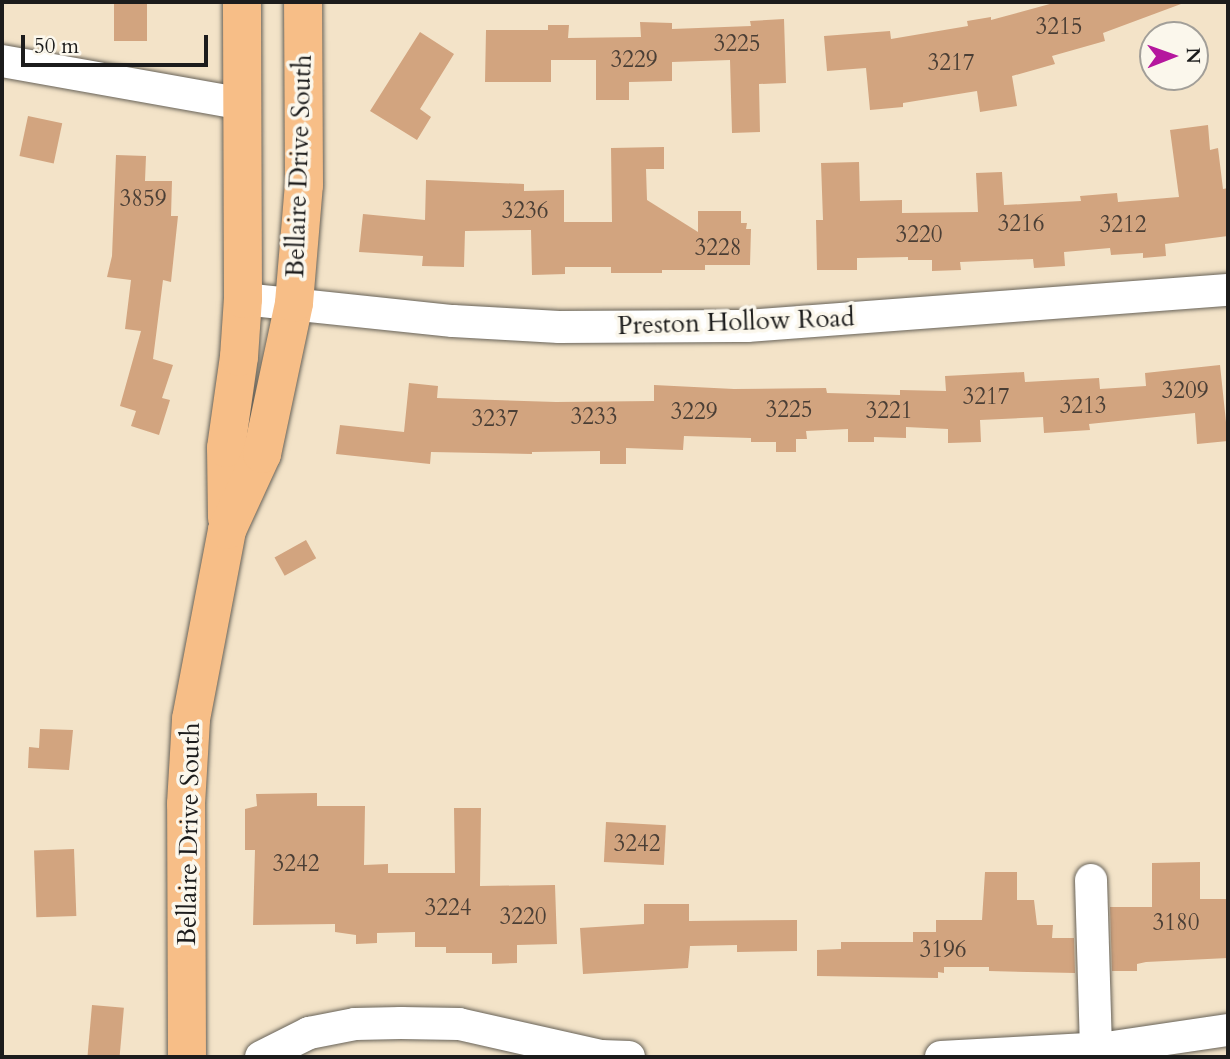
<!DOCTYPE html>
<html>
<head>
<meta charset="utf-8">
<style>
	body { margin:0 }
	#map { position:relative; width:1230px; height:1059px; overflow:hidden; background:#f3e3c8; font-family:Cardo,serif }
	div>[style] { position:absolute }
	[style*='--x'] { left:calc(var(--x)*1px); top:calc(var(--y)*1px); width:calc(var(--w)*1px); rotate:calc(var(--a)*1deg) }
	.building>* { inset:0; background:#d2a47f; transform-origin:0 0 }
	.roads { filter:drop-shadow(0 0 2px #676258) drop-shadow(0 0 2px #676258) }
	.minor>* { height:32px; margin:-16px; padding:0 16px; transform-origin:16px; border-radius:16px; background:#fff }
	.major>* { height:38px; margin:-19px; padding:0 19px; transform-origin:19px; border-radius:19px; background:#f7be87 }
	span { translate:-50% -50%; white-space:nowrap; text-align:center; line-height:1.15; -webkit-text-stroke:7px #fbf7ec; paint-order:stroke }
	.number-label { font-size:23px; color:#4a3e35 }
	.number-label span { -webkit-text-stroke-width:0 }
	.street-label { font-size:26px; color:#1c1c1c }
	.frame { position:absolute; inset:0; border:4px solid #1c1c1c; pointer-events:none }
	.north { position:absolute; left:1139px; top:21px; width:70px; height:70px; box-sizing:border-box; background:#fbf7ec; border:2px solid #a29f99; border-radius:50%; rotate:89deg; font-size:19px; font-weight:700; line-height:28px; text-align:center; color:#1c1c1c }
	.north::after { content:''; display:block; margin:auto; width:24px; height:32px; background:#b5179e; clip-path:polygon(50% 0,100% 100%,50% 72%,0 100%) }
	.scale { position:absolute; left:21px; top:35px; width:187px; height:32px; box-sizing:border-box; border:4px solid #1c1c1c; border-top:0; padding-left:9px; font-size:21px; line-height:24px; white-space:nowrap; color:#1c1c1c; -webkit-text-stroke:5px #fbf7ec; paint-order:stroke }
</style>
</head>
<body>
<div id="map">
	<div class="building">
		<div style="left:114px;top:2px;width:33px;height:39px"></div>
		<div style="clip-path:polygon(1057px 2px,1181px 4px,1103px 33px,1105px 41px,1052px 56px,1055px 64px,1012px 76px,1017px 106px,980px 112px,977px 91px,903px 103px,903px 107px,870px 110px,866px 68px,827px 71px,824px 36px,890px 31px,891px 39px,968px 26px,967px 21px,991px 17px,991px 20px)"></div>
		<div style="clip-path:polygon(784px 19px,786px 83px,759px 84px,760px 132px,732px 133px,730px 60px,672px 62px,672px 81px,629px 82px,629px 100px,596px 100px,596px 60px,551px 60px,551px 82px,485px 82px,486px 30px,548px 30px,548px 25px,569px 25px,568px 38px,641px 37px,640px 22px,672px 23px,672px 29px,751px 26px,750px 21px)"></div>
		<div style="clip-path:polygon(420px 32px,454px 54px,420px 109px,431px 117px,417px 140px,370px 111px)"></div>
		<div style="left:28px;top:116px;width:35px;height:41px;rotate:12deg"></div>
		<div style="clip-path:polygon(1208px 125px,1210px 150px,1218px 148px,1223px 189px,1228px 188px,1228px 236px,1165px 244px,1166px 256px,1143px 258px,1143px 253px,1111px 255px,1110px 248px,1064px 252px,1065px 266px,1034px 268px,1033px 259px,960px 262px,961px 270px,932px 271px,932px 260px,908px 260px,908px 257px,857px 258px,857px 270px,817px 270px,816px 220px,823px 220px,821px 163px,859px 162px,860px 201px,902px 200px,902px 213px,978px 212px,976px 173px,1002px 172px,1004px 205px,1081px 201px,1080px 196px,1117px 193px,1118px 202px,1179px 197px,1170px 130px)"></div>
		<div style="clip-path:polygon(664px 147px,664px 169px,646px 169px,647px 200px,698px 232px,698px 211px,741px 211px,741px 223px,747px 223px,746px 229px,751px 229px,750px 265px,705px 265px,705px 270px,662px 270px,662px 273px,611px 273px,611px 267px,565px 267px,565px 274px,532px 275px,531px 230px,465px 231px,464px 267px,422px 266px,423px 256px,359px 252px,363px 214px,425px 220px,426px 180px,524px 184px,524px 191px,564px 190px,564px 222px,612px 222px,611px 148px)"></div>
		<div style="clip-path:polygon(116px 155px,146px 156px,145px 181px,172px 181px,171px 216px,178px 216px,171px 282px,163px 280px,153px 359px,173px 365px,162px 398px,170px 400px,159px 435px,131px 426px,136px 411px,120px 406px,141px 331px,125px 329px,131px 280px,107px 277px,112px 256px)"></div>
		<div style="clip-path:polygon(1220px 365px,1228px 441px,1197px 444px,1195px 413px,1089px 424px,1090px 430px,1044px 433px,1043px 417px,980px 420px,981px 442px,948px 443px,948px 429px,906px 427px,906px 438px,874px 437px,874px 442px,848px 442px,848px 429px,806px 431px,807px 439px,796px 439px,796px 452px,776px 452px,776px 442px,751px 442px,751px 438px,684px 436px,683px 450px,626px 448px,626px 464px,600px 464px,600px 451px,532px 452px,532px 454px,431px 452px,430px 464px,336px 454px,340px 425px,404px 432px,409px 383px,438px 386px,437px 398px,556px 402px,654px 401px,654px 385px,734px 389px,826px 388px,827px 393px,900px 395px,900px 390px,946px 391px,945px 376px,1024px 372px,1025px 382px,1099px 378px,1100px 389px,1146px 386px,1145px 373px)"></div>
		<div style="left:306px;top:540px;width:21px;height:36px;rotate:61deg"></div>
		<div style="clip-path:polygon(40px 729px,73px 730px,69px 770px,28px 768px,29px 747px,39px 748px)"></div>
		<div style="clip-path:polygon(317px 793px,317px 806px,365px 806px,364px 865px,388px 864px,388px 873px,455px 873px,454px 808px,481px 808px,480px 886px,555px 885px,557px 944px,517px 945px,517px 963px,492px 964px,492px 953px,446px 953px,446px 947px,415px 947px,415px 932px,377px 933px,377px 943px,356px 944px,356px 935px,335px 932px,335px 924px,253px 925px,255px 850px,245px 850px,245px 809px,257px 806px,256px 794px)"></div>
		<div style="left:606px;top:822px;width:60px;height:40px;rotate:3deg"></div>
		<div style="left:74px;top:849px;width:67px;height:40px;rotate:88deg"></div>
		<div style="clip-path:polygon(1200px 862px,1200px 899px,1228px 899px,1228px 958px,1146px 962px,1137px 964px,1137px 971px,1112px 971px,1110px 907px,1152px 907px,1152px 863px)"></div>
		<div style="clip-path:polygon(985px 872px,1017px 872px,1017px 900px,1034px 900px,1037px 925px,1053px 925px,1052px 938px,1074px 938px,1075px 973px,989px 971px,989px 967px,944px 967px,944px 973px,938px 972px,938px 978px,817px 976px,817px 950px,841px 949px,841px 942px,913px 942px,913px 932px,936px 932px,936px 920px,982px 920px)"></div>
		<div style="clip-path:polygon(644px 904px,689px 904px,689px 921px,797px 920px,797px 951px,737px 952px,737px 945px,690px 946px,688px 968px,583px 974px,580px 928px,644px 924px)"></div>
		<div style="left:92px;top:1005px;width:32px;height:52px;rotate:5deg"></div>
	</div>
	<div class="roads">
		<div class="minor">
			<div style="--x:2;--y:61;--w:245;--a:10.1"></div>
			<div style="--x:243;--y:299;--w:211;--a:6"></div>
			<div style="--x:453;--y:321;--w:106;--a:3.2"></div>
			<div style="--x:559;--y:327;--w:188;--a:-0.3"></div>
			<div style="--x:747;--y:326;--w:482;--a:-4.3"></div>
			<div style="--x:1091;--y:880;--w:169;--a:88.3"></div>
			<div style="--x:261;--y:1057;--w:54;--a:-26.6"></div>
			<div style="--x:309;--y:1033;--w:47;--a:-11.1"></div>
			<div style="--x:355;--y:1024;--w:46;--a:-1.2"></div>
			<div style="--x:401;--y:1023;--w:58;--a:1"></div>
			<div style="--x:459;--y:1024;--w:146;--a:12.7"></div>
			<div style="--x:601;--y:1056;--w:28;--a:2"></div>
			<div style="--x:941;--y:1057;--w:165;--a:-3.1"></div>
			<div style="--x:1106;--y:1048;--w:123;--a:-8.4"></div>
		</div>
		<div class="major">
			<div style="--x:227;--y:518;--w:70;--a:-90.8"></div>
			<div style="--x:226;--y:448;--w:92;--a:-81.9"></div>
			<div style="--x:239;--y:357;--w:58;--a:-86.1"></div>
			<div style="--x:243;--y:299;--w:297;--a:-90.2"></div>
			<div style="--x:187;--y:1057;--w:253;--a:-90.2"></div>
			<div style="--x:186;--y:804;--w:85;--a:-86.6"></div>
			<div style="--x:191;--y:719;--w:192;--a:-79.2"></div>
			<div style="--x:227;--y:530;--w:84;--a:-65.3"></div>
			<div style="--x:262;--y:454;--w:154;--a:-78"></div>
			<div style="--x:294;--y:303;--w:118;--a:-85.2"></div>
			<div style="--x:304;--y:185;--w:183;--a:-90.3"></div>
		</div>
	</div>
	<div class="number-label">
		<span style="left:1059px;top:27px">3215</span>
		<span style="left:737px;top:44px">3225</span>
		<span style="left:634px;top:60px">3229</span>
		<span style="left:951px;top:63px">3217</span>
		<span style="left:143px;top:199px">3859</span>
		<span style="left:525px;top:211px">3236</span>
		<span style="left:1021px;top:224px">3216</span>
		<span style="left:1123px;top:225px">3212</span>
		<span style="left:919px;top:235px">3220</span>
		<span style="left:718px;top:248px">3228</span>
		<span style="left:1185px;top:391px">3209</span>
		<span style="left:986px;top:397px">3217</span>
		<span style="left:1083px;top:406px">3213</span>
		<span style="left:789px;top:410px">3225</span>
		<span style="left:889px;top:411px">3221</span>
		<span style="left:694px;top:412px">3229</span>
		<span style="left:594px;top:417px">3233</span>
		<span style="left:495px;top:419px">3237</span>
		<span style="left:637px;top:844px">3242</span>
		<span style="left:296px;top:864px">3242</span>
		<span style="left:448px;top:908px">3224</span>
		<span style="left:523px;top:917px">3220</span>
		<span style="left:1176px;top:923px">3180</span>
		<span style="left:943px;top:950px">3196</span>
	</div>
	<div class="street-label">
		<span style="left:299px;top:166px;rotate:-88deg">Bellaire Drive South</span>
		<span style="left:736px;top:322px;rotate:-2deg">Preston Hollow Road</span>
		<span style="left:189px;top:834px;rotate:-89deg">Bellaire Drive South</span>
	</div>
	<div class="frame"></div>
	<div class="north">N</div>
	<div class="scale">50 m</div>
</div>
</body>
</html>
